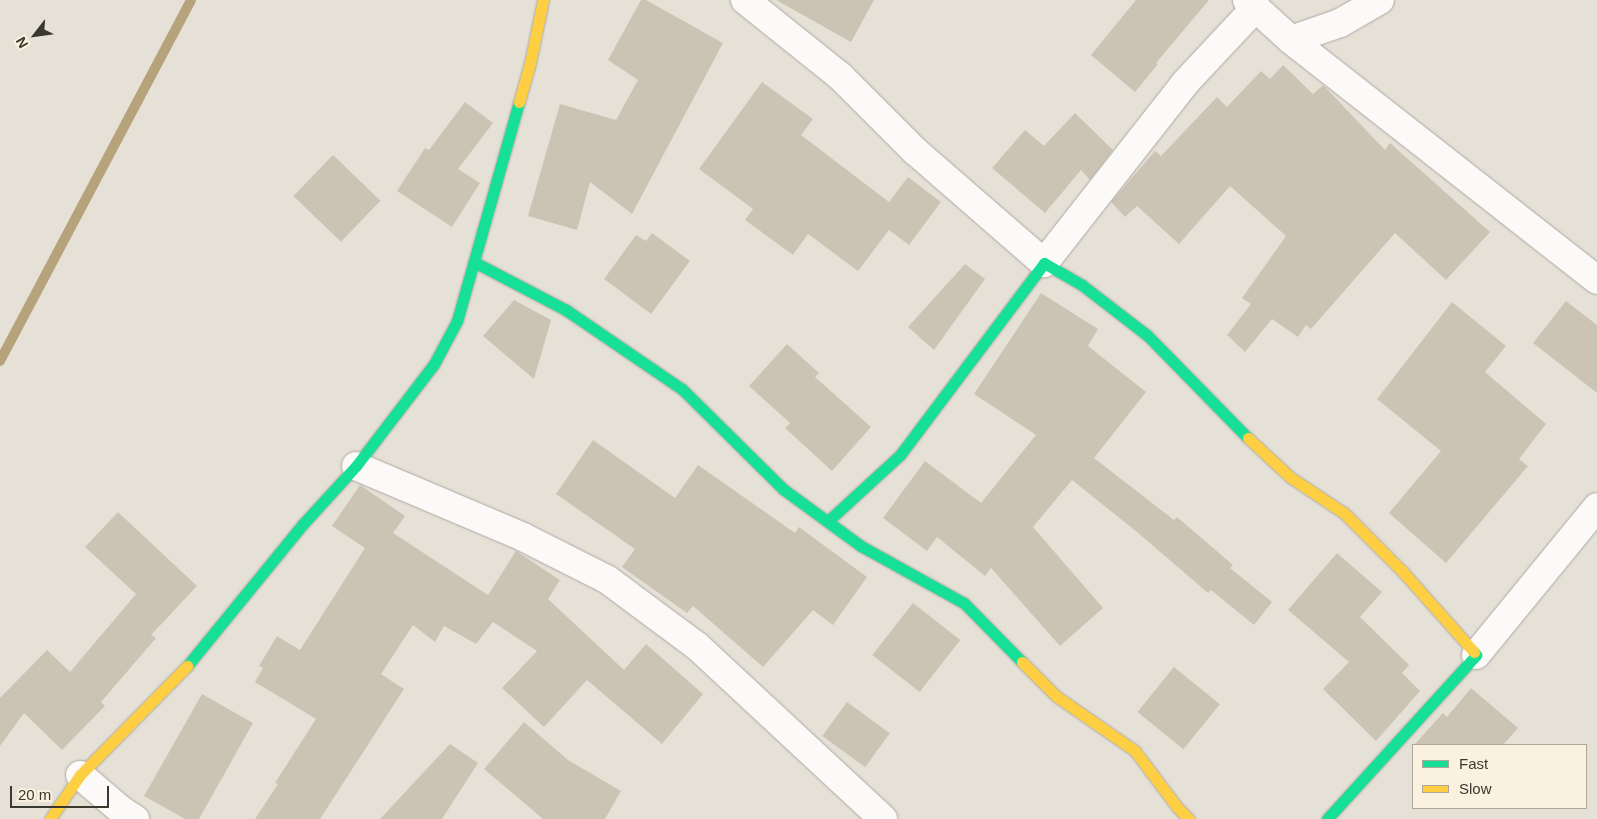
<!DOCTYPE html>
<html>
<head>
<meta charset="utf-8">
<style>
	body { margin:0 }
	#map { position:relative; width:1597px; height:819px; overflow:hidden; background:#e6e1d7; font-family:Arial,sans-serif }
	div>[style] { position:absolute }
	[style*='--x'] { left:calc(var(--x)*1px); top:calc(var(--y)*1px); width:calc(var(--w)*1px); rotate:calc(var(--a)*1deg) }
	.stream>* { height:10px; margin:-5px; padding:0 5px; transform-origin:5px; border-radius:5px; background:#b6a37c }
	.building>* { inset:0; background:#cbc4b5; transform-origin:0 0 }
	.roads { filter:drop-shadow(0 0 1px #ada9a2) drop-shadow(0 0 1px #ada9a2) }
	.street>* { height:28px; margin:-14px; padding:0 14px; transform-origin:14px; border-radius:14px; background:#fbfaf9 }
	.fast>* { height:11px; margin:-5.5px; padding:0 5.5px; transform-origin:5.5px; border-radius:5.5px; background:#16e098 }
	.slow>* { height:11px; margin:-5.5px; padding:0 5.5px; transform-origin:5.5px; border-radius:5.5px; background:#ffcf43 }
	span { translate:-50% -50%; white-space:nowrap; text-align:center; line-height:1.15; -webkit-text-stroke:4px #faf1de; paint-order:stroke }
	.legend { position:absolute; left:1412px; top:744px; width:175px; height:65px; box-sizing:border-box; background:#faf1de; border:1px solid #aea798; margin:0; padding:6px 9px; list-style:none; font-size:15px; color:#3b3830 }
	.legend li { display:flex; align-items:center; gap:10px; height:25px }
	.legend b { width:25px; border:1px solid #aea798 }
	.north { position:absolute; left:10px; top:10px; width:50px; height:50px; -webkit-text-stroke:4px #faf1de; paint-order:stroke; rotate:240deg; font-size:14px; font-weight:700; line-height:20px; text-align:center; color:#3b3830 }
	.north::after { content:''; display:block; margin:auto; width:18px; height:22px; background:#3b3830; clip-path:polygon(50% 0,100% 100%,50% 72%,0 100%) }
	.scale { position:absolute; left:10px; top:786px; width:99px; height:22px; box-sizing:border-box; border:2px solid #3b3830; border-top:0; padding-left:6px; font-size:15px; line-height:18px; white-space:nowrap; color:#3b3830; -webkit-text-stroke:4px #faf1de; paint-order:stroke }
</style>
</head>
<body>
<div id="map">
	<div class="stream">
		<div style="--x:0;--y:361;--w:408;--a:-62.1"></div>
	</div>
	<div class="building">
		<div style="clip-path:polygon(641px 0,646px 0,723px 43px,632px 214px,590px 182px,577px 230px,528px 216px,560px 104px,616px 120px,638px 80px,608px 60px)"></div>
		<div style="clip-path:polygon(776px 0,874px 0,851px 42px)"></div>
		<div style="clip-path:polygon(1136px 0,1209px 0,1156px 63px,1158px 64px,1135px 92px,1091px 55px)"></div>
		<div style="clip-path:polygon(1283px 65px,1313px 94px,1323px 85px,1385px 150px,1390px 143px,1490px 232px,1446px 280px,1395px 233px,1311px 329px,1306px 325px,1298px 337px,1272px 319px,1245px 352px,1227px 335px,1251px 304px,1242px 298px,1286px 236px,1230px 186px,1179px 244px,1137px 206px,1125px 217px,1111px 202px,1155px 151px,1161px 156px,1217px 97px,1227px 107px,1261px 71px,1270px 79px)"></div>
		<div style="clip-path:polygon(762px 82px,813px 119px,801px 135px,889px 202px,908px 177px,941px 202px,909px 245px,889px 230px,858px 271px,808px 234px,793px 255px,745px 220px,753px 209px,699px 169px)"></div>
		<div style="clip-path:polygon(465px 102px,493px 123px,458px 169px,480px 183px,452px 227px,397px 191px,425px 148px,429px 150px)"></div>
		<div style="clip-path:polygon(1075px 113px,1113px 150px,1090px 180px,1081px 170px,1045px 213px,992px 168px,1025px 130px,1044px 146px)"></div>
		<div style="left:333px;top:155px;width:66px;height:57px;rotate:44deg"></div>
		<div style="clip-path:polygon(652px 233px,690px 261px,651px 314px,604px 279px,636px 235px,646px 241px)"></div>
		<div style="clip-path:polygon(965px 264px,985px 279px,934px 350px,908px 327px)"></div>
		<div style="clip-path:polygon(1041px 293px,1098px 329px,1088px 346px,1146px 392px,1094px 458px,1174px 520px,1177px 517px,1233px 565px,1230px 568px,1272px 602px,1254px 625px,1211px 590px,1208px 593px,1137px 532px,1072px 480px,1033px 527px,1103px 608px,1060px 646px,991px 568px,985px 576px,937px 537px,927px 551px,883px 518px,925px 461px,981px 503px,1036px 435px,974px 394px)"></div>
		<div style="clip-path:polygon(514px 300px,551px 320px,534px 379px,483px 336px)"></div>
		<div style="clip-path:polygon(1566px 301px,1597px 325px,1597px 393px,1533px 343px)"></div>
		<div style="clip-path:polygon(1452px 302px,1506px 346px,1485px 372px,1546px 424px,1519px 459px,1528px 466px,1446px 563px,1389px 513px,1441px 451px,1377px 399px)"></div>
		<div style="clip-path:polygon(787px 344px,819px 373px,815px 377px,871px 427px,832px 471px,785px 428px,790px 423px,749px 386px)"></div>
		<div style="clip-path:polygon(593px 440px,675px 498px,698px 465px,795px 533px,799px 527px,867px 577px,833px 625px,813px 610px,763px 667px,693px 606px,687px 613px,622px 567px,635px 549px,556px 494px)"></div>
		<div style="clip-path:polygon(360px 485px,405px 516px,393px 533px,488px 595px,516px 551px,560px 580px,548px 599px,624px 670px,646px 644px,703px 694px,662px 744px,587px 680px,544px 727px,502px 688px,537px 651px,493px 622px,476px 644px,444px 626px,435px 642px,413px 625px,381px 674px,404px 689px,320px 819px,255px 819px,278px 784px,275px 783px,316px 719px,255px 682px,263px 668px,259px 666px,277px 636px,300px 650px,365px 548px,332px 526px)"></div>
		<div style="clip-path:polygon(118px 512px,197px 586px,151px 635px,156px 638px,101px 702px,105px 706px,62px 750px,24px 713px,0 746px,0 698px,47px 650px,70px 672px,136px 594px,85px 547px)"></div>
		<div style="clip-path:polygon(1337px 553px,1382px 592px,1360px 617px,1409px 665px,1402px 673px,1420px 691px,1376px 741px,1323px 689px,1349px 662px,1288px 610px)"></div>
		<div style="left:913px;top:603px;width:60px;height:66px;rotate:38deg"></div>
		<div style="left:1174px;top:667px;width:59px;height:58px;rotate:39deg"></div>
		<div style="clip-path:polygon(1471px 688px,1518px 728px,1503px 745px,1414px 745px,1443px 713px,1447px 717px)"></div>
		<div style="clip-path:polygon(202px 694px,253px 723px,199px 819px,185px 819px,144px 796px)"></div>
		<div style="left:847px;top:702px;width:53px;height:42px;rotate:36deg"></div>
		<div style="clip-path:polygon(524px 722px,568px 760px,621px 791px,605px 819px,543px 819px,484px 769px)"></div>
		<div style="clip-path:polygon(450px 744px,478px 763px,442px 819px,380px 819px)"></div>
	</div>
	<div class="roads">
		<div class="street">
			<div style="--x:745;--y:0;--w:122;--a:38.7"></div>
			<div style="--x:840;--y:76;--w:106;--a:45"></div>
			<div style="--x:915;--y:151;--w:171;--a:41"></div>
			<div style="--x:1044;--y:263;--w:229;--a:-51.9"></div>
			<div style="--x:1185;--y:83;--w:104;--a:-46.9"></div>
			<div style="--x:1247;--y:0;--w:59;--a:42.3"></div>
			<div style="--x:1291;--y:40;--w:389;--a:38.1"></div>
			<div style="--x:1291;--y:40;--w:52;--a:-19.1"></div>
			<div style="--x:1340;--y:23;--w:46;--a:-29.9"></div>
			<div style="--x:356;--y:466;--w:181;--a:23"></div>
			<div style="--x:523;--y:537;--w:95;--a:26.8"></div>
			<div style="--x:608;--y:580;--w:111;--a:36.6"></div>
			<div style="--x:697;--y:646;--w:254;--a:42.9"></div>
			<div style="--x:1476;--y:655;--w:191;--a:-50.7"></div>
			<div style="--x:80;--y:775;--w:54;--a:40.5"></div>
			<div style="--x:121;--y:810;--w:17;--a:33"></div>
		</div>
		<div class="fast">
			<div style="--x:474;--y:262;--w:104;--a:27.6"></div>
			<div style="--x:566;--y:310;--w:140;--a:34.3"></div>
			<div style="--x:682;--y:389;--w:142;--a:44.7"></div>
			<div style="--x:783;--y:489;--w:97;--a:36.2"></div>
			<div style="--x:861;--y:546;--w:118;--a:29"></div>
			<div style="--x:964;--y:603;--w:83;--a:45.5"></div>
			<div style="--x:828;--y:521;--w:98;--a:-42.5"></div>
			<div style="--x:900;--y:455;--w:240;--a:-53.1"></div>
			<div style="--x:1044;--y:263;--w:44;--a:30.1"></div>
			<div style="--x:1082;--y:285;--w:82;--a:37.6"></div>
			<div style="--x:1147;--y:335;--w:144;--a:45.6"></div>
			<div style="--x:187;--y:666;--w:183;--a:-50.8"></div>
			<div style="--x:303;--y:524;--w:79;--a:-47.6"></div>
			<div style="--x:356;--y:466;--w:128;--a:-52.6"></div>
			<div style="--x:434;--y:364;--w:49;--a:-61.9"></div>
			<div style="--x:457;--y:321;--w:228;--a:-74.2"></div>
			<div style="--x:1327;--y:819;--w:222;--a:-47.7"></div>
			<div style="--x:1476;--y:655;--w:4;--a:-124"></div>
		</div>
		<div class="slow">
			<div style="--x:519;--y:102;--w:41;--a:-74.2"></div>
			<div style="--x:530;--y:63;--w:64;--a:-78.3"></div>
			<div style="--x:1248;--y:438;--w:57;--a:42.9"></div>
			<div style="--x:1290;--y:477;--w:65;--a:33.7"></div>
			<div style="--x:1344;--y:513;--w:83;--a:45"></div>
			<div style="--x:1403;--y:572;--w:107;--a:48.4"></div>
			<div style="--x:1022;--y:662;--w:48;--a:45"></div>
			<div style="--x:1056;--y:696;--w:96;--a:34.8"></div>
			<div style="--x:1135;--y:751;--w:70;--a:53.1"></div>
			<div style="--x:1177;--y:807;--w:17;--a:45"></div>
			<div style="--x:50;--y:819;--w:53;--a:-55.7"></div>
			<div style="--x:80;--y:775;--w:153;--a:-45.5"></div>
		</div>
	</div>
	<ul class="legend">
	<li><b style="height:6px;background:#16e098"></b>Fast</li>
	<li><b style="height:6px;background:#ffcf43"></b>Slow</li>
	</ul>
	<div class="north">N</div>
	<div class="scale">20 m</div>
</div>
</body>
</html>
